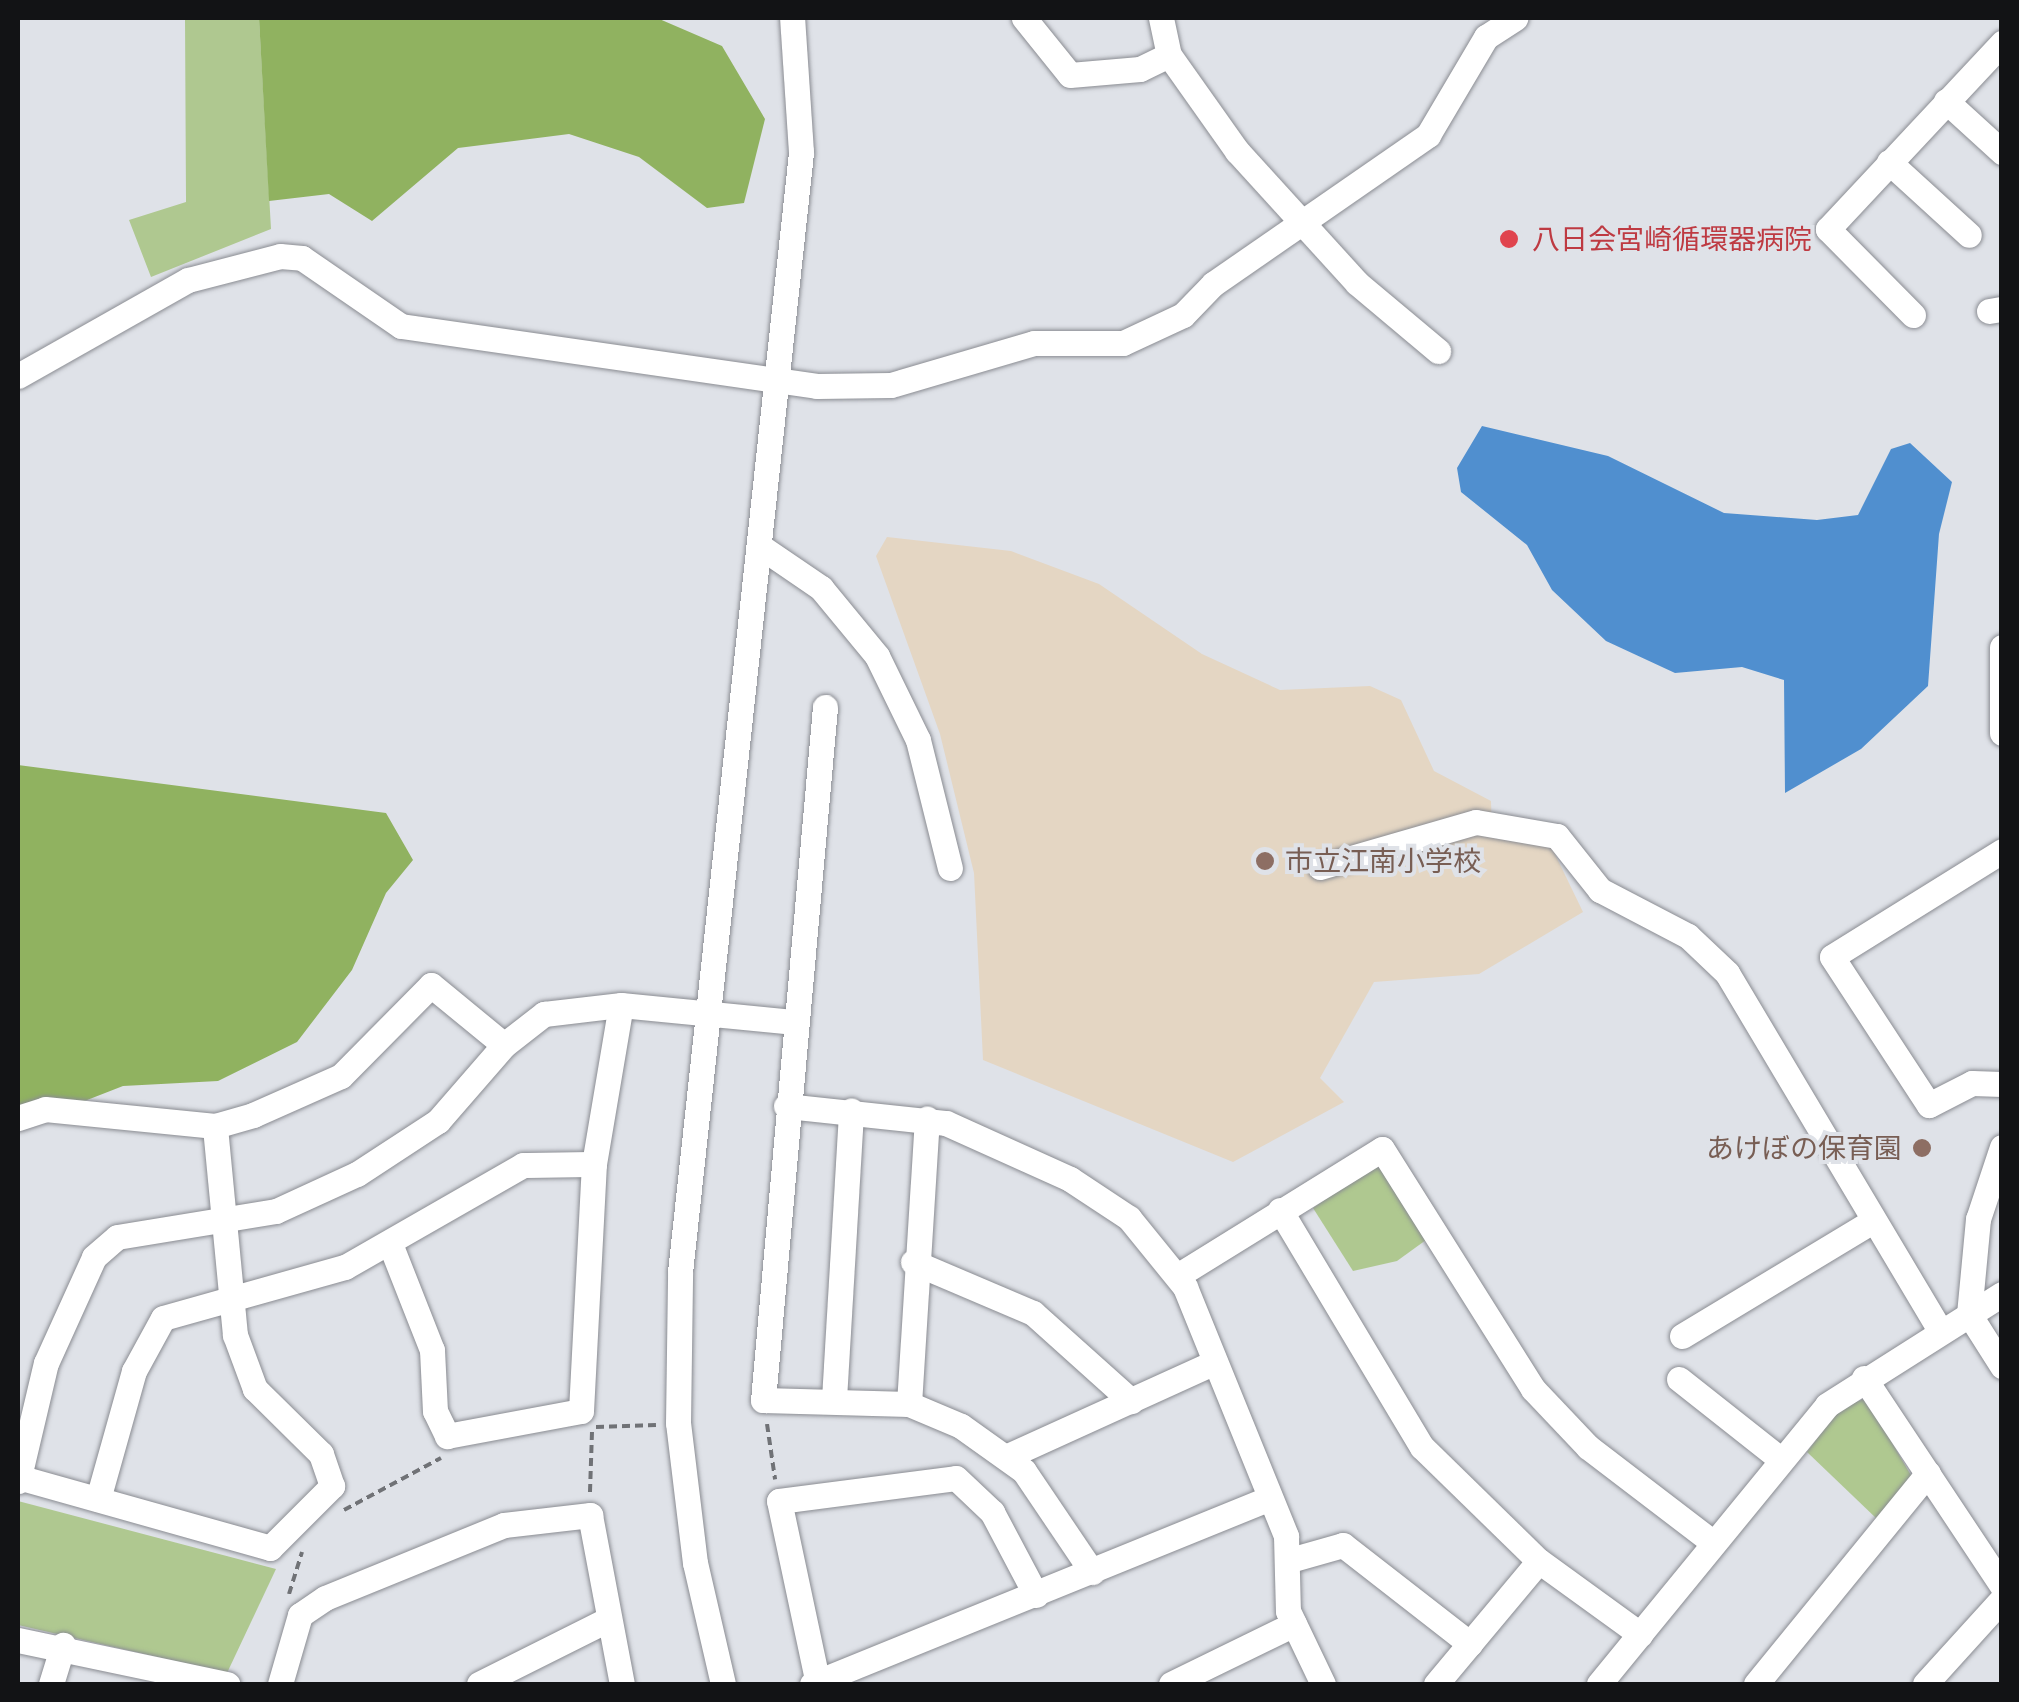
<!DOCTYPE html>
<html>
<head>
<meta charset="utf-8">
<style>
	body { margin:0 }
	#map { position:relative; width:2019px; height:1702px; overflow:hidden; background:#dfe2e8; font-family:"Public Sans","Noto Sans JP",sans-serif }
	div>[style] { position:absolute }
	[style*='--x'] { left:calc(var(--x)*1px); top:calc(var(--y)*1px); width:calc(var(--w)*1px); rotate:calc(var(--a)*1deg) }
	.education>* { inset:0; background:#e4d6c3 }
	.green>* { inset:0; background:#afc890 }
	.forest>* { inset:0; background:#90b260 }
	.water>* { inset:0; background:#508fcf }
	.path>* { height:4px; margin-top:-2px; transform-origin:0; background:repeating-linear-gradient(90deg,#707276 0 8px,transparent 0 13px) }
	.roads { filter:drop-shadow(0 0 2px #8a8c92) drop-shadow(0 0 2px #8a8c92) }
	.minor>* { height:25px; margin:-12.5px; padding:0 12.5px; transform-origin:12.5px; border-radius:12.5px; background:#fff }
	.dots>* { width:28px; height:28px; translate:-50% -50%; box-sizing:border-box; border:5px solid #dfe2e8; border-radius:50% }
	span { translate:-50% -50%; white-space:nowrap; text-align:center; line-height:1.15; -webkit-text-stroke:8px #dfe2e8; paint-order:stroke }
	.health-label { font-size:28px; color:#be3a42 }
	.left { translate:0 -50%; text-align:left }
	.education-label { font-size:28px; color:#785e54 }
	.right { translate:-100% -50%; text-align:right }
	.frame { position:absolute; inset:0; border:20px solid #121315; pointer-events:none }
</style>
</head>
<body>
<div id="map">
	<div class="education">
		<div style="clip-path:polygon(887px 537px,1011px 551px,1099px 584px,1202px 654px,1280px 690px,1370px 686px,1401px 700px,1434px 771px,1491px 801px,1492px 834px,1552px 848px,1583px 912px,1479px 974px,1374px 982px,1320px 1078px,1344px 1102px,1233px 1162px,983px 1060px,974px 873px,940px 734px,876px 556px)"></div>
	</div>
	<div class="green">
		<div style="clip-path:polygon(185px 18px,259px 18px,271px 229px,151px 277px,129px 220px,186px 202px)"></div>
		<div style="clip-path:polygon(1380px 1161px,1426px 1240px,1397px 1261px,1353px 1271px,1313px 1208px)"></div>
		<div style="clip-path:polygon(1866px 1398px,1912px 1477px,1877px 1519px,1807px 1452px,1839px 1409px)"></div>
		<div style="clip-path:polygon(18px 1501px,276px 1569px,227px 1673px,18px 1625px)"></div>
	</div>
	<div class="forest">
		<div style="clip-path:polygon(259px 18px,657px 18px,722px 46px,765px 119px,744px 203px,707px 208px,639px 157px,569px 134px,458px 148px,372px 221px,329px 194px,269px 201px)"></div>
		<div style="clip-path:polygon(18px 765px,386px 813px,413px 860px,386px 893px,352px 970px,297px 1042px,218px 1081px,123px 1086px,18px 1127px)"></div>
	</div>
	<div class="water">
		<div style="clip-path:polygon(1482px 426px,1608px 456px,1724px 513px,1817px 520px,1858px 515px,1891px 449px,1910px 443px,1952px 482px,1939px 534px,1928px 686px,1861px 749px,1785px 793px,1784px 680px,1742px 667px,1675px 673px,1606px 641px,1552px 590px,1527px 545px,1461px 492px,1457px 468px)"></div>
	</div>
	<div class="path">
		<div style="--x:767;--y:1424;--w:56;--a:81.7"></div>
		<div style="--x:596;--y:1427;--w:60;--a:-1.9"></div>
		<div style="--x:590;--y:1492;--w:60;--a:-88.1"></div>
		<div style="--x:344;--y:1510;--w:110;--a:-28.2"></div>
		<div style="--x:289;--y:1594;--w:44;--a:-72.8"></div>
	</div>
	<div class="roads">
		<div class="minor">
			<div style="--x:1024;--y:18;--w:73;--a:51.1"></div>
			<div style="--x:1070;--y:75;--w:70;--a:-4.9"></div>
			<div style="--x:1140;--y:69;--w:32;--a:-26"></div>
			<div style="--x:1161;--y:18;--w:38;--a:78"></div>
			<div style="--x:1169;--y:55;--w:118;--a:54.7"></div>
			<div style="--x:1237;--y:151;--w:178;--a:47.7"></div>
			<div style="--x:1357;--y:283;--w:106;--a:40"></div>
			<div style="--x:1946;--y:101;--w:76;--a:42.3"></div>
			<div style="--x:1889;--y:162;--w:108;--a:42.4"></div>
			<div style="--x:1989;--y:311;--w:13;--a:-9"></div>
			<div style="--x:1913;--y:315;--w:121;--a:-134.7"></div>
			<div style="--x:1828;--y:229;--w:255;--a:-46.9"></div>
			<div style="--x:18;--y:376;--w:195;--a:-29.5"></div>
			<div style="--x:188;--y:280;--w:95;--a:-14.6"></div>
			<div style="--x:280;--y:256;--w:22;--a:5"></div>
			<div style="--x:302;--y:258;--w:120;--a:34.5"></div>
			<div style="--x:401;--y:326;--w:420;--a:8.2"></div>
			<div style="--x:817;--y:386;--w:74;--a:-0.8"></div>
			<div style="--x:891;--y:385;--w:149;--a:-16.4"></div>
			<div style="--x:1034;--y:343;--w:89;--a:0"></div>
			<div style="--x:1123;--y:343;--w:66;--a:-25"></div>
			<div style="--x:1183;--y:315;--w:43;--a:-45.9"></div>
			<div style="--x:1213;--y:284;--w:262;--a:-34.7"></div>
			<div style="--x:1428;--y:135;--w:114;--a:-59.4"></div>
			<div style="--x:1486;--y:37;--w:35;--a:-33"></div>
			<div style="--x:761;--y:547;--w:73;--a:34.3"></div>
			<div style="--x:821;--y:588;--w:88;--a:50.5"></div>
			<div style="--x:877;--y:656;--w:93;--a:64"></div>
			<div style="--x:918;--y:740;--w:132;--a:76"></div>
			<div style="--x:2002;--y:647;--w:86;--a:90"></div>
			<div style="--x:825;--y:707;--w:696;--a:95.11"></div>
			<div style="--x:763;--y:1400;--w:146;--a:1.6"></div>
			<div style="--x:909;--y:1404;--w:56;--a:22.9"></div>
			<div style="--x:961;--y:1426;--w:77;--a:35.5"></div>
			<div style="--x:1024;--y:1471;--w:122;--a:56"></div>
			<div style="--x:2002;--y:851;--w:200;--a:148.1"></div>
			<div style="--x:1832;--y:957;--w:177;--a:56.8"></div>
			<div style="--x:1929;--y:1105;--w:48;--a:-27.1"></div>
			<div style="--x:1972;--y:1083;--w:30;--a:2"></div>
			<div style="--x:1320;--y:867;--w:162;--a:-16.1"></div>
			<div style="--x:1476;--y:822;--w:82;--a:9.8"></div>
			<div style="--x:1557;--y:836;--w:69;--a:51.5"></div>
			<div style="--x:1600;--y:890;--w:99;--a:27.6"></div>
			<div style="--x:1688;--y:936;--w:54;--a:43.5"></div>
			<div style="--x:1727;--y:973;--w:418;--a:59.2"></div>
			<div style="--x:786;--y:1106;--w:161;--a:6.1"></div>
			<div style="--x:946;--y:1123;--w:136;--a:24.3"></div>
			<div style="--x:1070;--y:1179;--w:71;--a:33.5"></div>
			<div style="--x:1129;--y:1218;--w:89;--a:50.9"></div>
			<div style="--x:1185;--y:1287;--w:269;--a:67.9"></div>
			<div style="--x:1286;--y:1536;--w:75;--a:88.5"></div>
			<div style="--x:1288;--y:1611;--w:81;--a:64.4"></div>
			<div style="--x:18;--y:1118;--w:28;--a:-18"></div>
			<div style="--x:45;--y:1109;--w:171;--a:5.7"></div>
			<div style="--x:215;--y:1126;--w:40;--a:-16"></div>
			<div style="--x:253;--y:1115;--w:96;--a:-23.9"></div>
			<div style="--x:341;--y:1076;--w:128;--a:-45.3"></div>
			<div style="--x:431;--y:985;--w:94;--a:39.4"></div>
			<div style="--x:2002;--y:1147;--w:76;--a:108.4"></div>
			<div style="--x:1978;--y:1219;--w:95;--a:95.4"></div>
			<div style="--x:1969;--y:1314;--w:62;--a:57.6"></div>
			<div style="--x:1280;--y:1210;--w:276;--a:59.1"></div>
			<div style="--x:1422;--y:1447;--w:163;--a:44.3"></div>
			<div style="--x:1539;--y:1561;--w:125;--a:35.9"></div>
			<div style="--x:391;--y:1246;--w:112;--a:68.5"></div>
			<div style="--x:432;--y:1350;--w:61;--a:87.2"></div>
			<div style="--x:435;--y:1411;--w:28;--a:64"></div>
			<div style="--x:447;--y:1436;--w:136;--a:-10.6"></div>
			<div style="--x:581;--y:1411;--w:247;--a:-87"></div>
			<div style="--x:594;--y:1164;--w:161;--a:-80.4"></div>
			<div style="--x:913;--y:1262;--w:130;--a:23"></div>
			<div style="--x:1033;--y:1313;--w:132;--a:41.9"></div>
			<div style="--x:1177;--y:1276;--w:241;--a:-31.8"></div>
			<div style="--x:1382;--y:1149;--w:284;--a:57.8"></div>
			<div style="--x:1533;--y:1389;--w:80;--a:46.5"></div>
			<div style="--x:1588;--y:1447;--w:155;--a:37.4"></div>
			<div style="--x:1682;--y:1336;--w:221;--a:-31.1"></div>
			<div style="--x:1864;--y:1378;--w:250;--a:56.4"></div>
			<div style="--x:1679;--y:1379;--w:127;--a:38.3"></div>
			<div style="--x:834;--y:1399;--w:289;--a:-86.6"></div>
			<div style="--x:909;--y:1404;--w:286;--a:-86.4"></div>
			<div style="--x:1008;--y:1456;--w:227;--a:-24.4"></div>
			<div style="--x:18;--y:1477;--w:262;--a:15.7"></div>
			<div style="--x:270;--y:1548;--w:88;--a:-45"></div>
			<div style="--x:332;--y:1486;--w:34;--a:-109"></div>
			<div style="--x:321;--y:1454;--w:93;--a:-135.4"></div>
			<div style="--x:255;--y:1389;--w:58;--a:-110.3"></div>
			<div style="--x:235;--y:1335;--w:210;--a:-95.5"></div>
			<div style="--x:18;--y:1481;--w:121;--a:-76.7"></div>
			<div style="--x:46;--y:1363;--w:116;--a:-65.6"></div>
			<div style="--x:94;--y:1257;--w:30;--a:-41"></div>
			<div style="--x:117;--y:1237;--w:161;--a:-9.3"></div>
			<div style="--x:276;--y:1211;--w:89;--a:-24.6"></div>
			<div style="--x:357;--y:1174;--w:97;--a:-33.2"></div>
			<div style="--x:438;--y:1121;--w:101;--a:-49"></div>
			<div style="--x:504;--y:1045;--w:51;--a:-37.8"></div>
			<div style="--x:544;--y:1014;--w:78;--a:-6.7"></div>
			<div style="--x:621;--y:1005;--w:175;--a:5.6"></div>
			<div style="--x:98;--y:1499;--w:133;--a:-74.3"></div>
			<div style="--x:134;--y:1371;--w:60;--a:-61.3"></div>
			<div style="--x:163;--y:1318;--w:189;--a:-15.7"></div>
			<div style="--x:345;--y:1267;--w:205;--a:-29.8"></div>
			<div style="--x:523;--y:1165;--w:71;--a:-0.8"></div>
			<div style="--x:1290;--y:1560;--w:55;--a:-15.8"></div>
			<div style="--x:1343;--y:1545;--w:161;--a:37.9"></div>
			<div style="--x:18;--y:1640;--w:214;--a:11.9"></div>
			<div style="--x:51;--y:1684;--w:41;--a:-72.9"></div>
			<div style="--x:280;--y:1684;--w:72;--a:-73.8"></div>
			<div style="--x:300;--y:1615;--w:30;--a:-34"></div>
			<div style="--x:325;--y:1598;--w:193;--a:-22.2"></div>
			<div style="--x:504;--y:1525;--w:87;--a:-6.6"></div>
			<div style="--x:590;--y:1515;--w:172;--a:79.3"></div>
			<div style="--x:479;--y:1684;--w:143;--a:-26.6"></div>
			<div style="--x:723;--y:1684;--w:124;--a:-103"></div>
			<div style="--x:695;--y:1563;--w:141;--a:-96.9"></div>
			<div style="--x:678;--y:1423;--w:151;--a:-89.2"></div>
			<div style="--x:680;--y:1272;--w:1127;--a:-83.83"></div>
			<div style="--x:801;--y:152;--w:134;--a:-93.8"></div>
			<div style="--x:812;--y:1684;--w:494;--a:-22.1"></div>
			<div style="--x:818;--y:1684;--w:187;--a:-102"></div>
			<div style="--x:779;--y:1501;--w:178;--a:-7.4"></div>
			<div style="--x:956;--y:1478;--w:50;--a:43.4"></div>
			<div style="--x:992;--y:1512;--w:94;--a:62.1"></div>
			<div style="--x:1171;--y:1684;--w:137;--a:-26"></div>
			<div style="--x:1436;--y:1684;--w:160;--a:-50.1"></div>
			<div style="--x:1599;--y:1684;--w:360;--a:-50.7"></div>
			<div style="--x:1827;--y:1405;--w:207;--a:-32.4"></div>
			<div style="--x:1756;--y:1684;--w:272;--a:-50.8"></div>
			<div style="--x:1925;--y:1684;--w:115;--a:-47.8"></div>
		</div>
	</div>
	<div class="dots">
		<div style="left:1509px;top:239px;background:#e0444e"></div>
		<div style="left:1265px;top:861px;background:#8d6e63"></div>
		<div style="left:1922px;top:1148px;background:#8d6e63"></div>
	</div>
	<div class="health-label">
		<span class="left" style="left:1532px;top:239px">八日会宮崎循環器病院</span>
	</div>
	<div class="education-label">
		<span class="left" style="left:1285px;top:861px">市立江南小学校</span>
		<span class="right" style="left:1902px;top:1148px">あけぼの保育園</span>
	</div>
	<div class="frame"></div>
</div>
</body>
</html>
